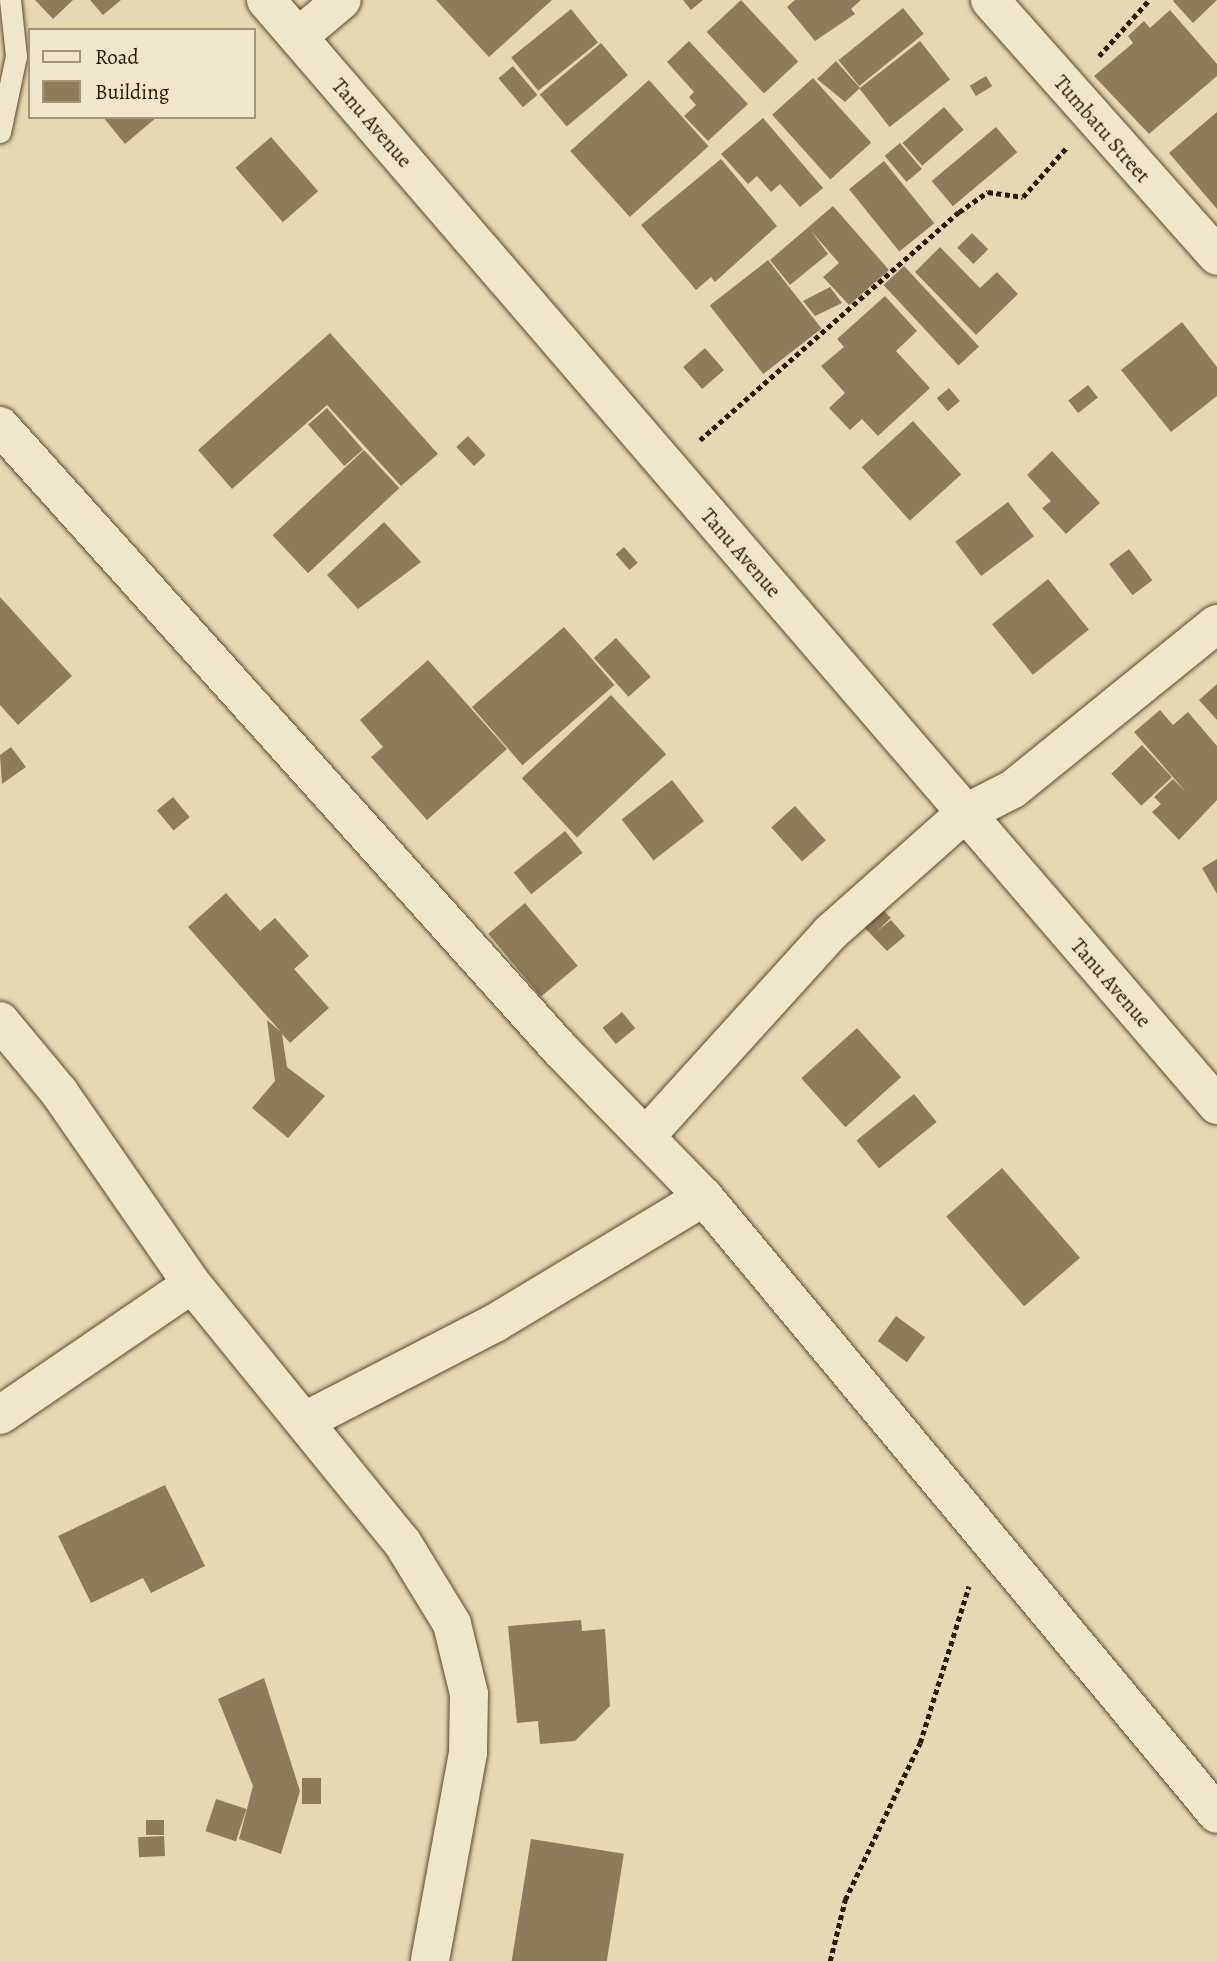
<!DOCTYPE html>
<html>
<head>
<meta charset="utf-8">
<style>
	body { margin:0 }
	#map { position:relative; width:1217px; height:1961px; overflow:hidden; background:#e8d8b1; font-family:Alegreya,serif }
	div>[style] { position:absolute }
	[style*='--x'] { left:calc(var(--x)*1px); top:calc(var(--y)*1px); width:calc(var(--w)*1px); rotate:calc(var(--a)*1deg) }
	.building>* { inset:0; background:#8f7b5c; transform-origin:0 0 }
	.path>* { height:4.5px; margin-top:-2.25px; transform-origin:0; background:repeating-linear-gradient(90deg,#2e1600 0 5px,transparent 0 8.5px) }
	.roads { filter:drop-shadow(0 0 2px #5c462c) drop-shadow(0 0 2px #5c462c) }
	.lane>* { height:21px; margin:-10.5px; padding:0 10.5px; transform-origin:10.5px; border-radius:10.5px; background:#f0e6cc }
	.street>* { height:38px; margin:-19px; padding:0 19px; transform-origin:19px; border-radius:19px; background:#f0e6cc }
	.secondary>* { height:38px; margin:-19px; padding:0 19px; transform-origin:19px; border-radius:19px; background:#f0e6cc }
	span { translate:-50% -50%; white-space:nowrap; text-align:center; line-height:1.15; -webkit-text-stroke:5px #f0e6cc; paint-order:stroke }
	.street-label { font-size:21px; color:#2e1600 }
	.legend { position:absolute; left:28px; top:28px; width:228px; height:91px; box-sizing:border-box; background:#f0e6cc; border:2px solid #a2937a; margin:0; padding:9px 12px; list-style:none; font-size:21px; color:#2e1600 }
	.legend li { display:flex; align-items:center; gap:14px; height:35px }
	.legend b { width:35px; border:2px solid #a2937a }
</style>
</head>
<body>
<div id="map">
	<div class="building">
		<div style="clip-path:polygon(35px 0,73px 0,53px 19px)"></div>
		<div style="clip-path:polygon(90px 0,121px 0,103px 15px)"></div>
		<div style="clip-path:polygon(436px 0,552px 0,489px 57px)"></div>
		<div style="clip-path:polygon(683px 0,703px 0,691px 10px)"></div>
		<div style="left:741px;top:0;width:84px;height:47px;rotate:47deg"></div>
		<div style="clip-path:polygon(795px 0,861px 0,851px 9px,855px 14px,815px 41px,787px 7px)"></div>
		<div style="clip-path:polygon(1217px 0,1193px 23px,1173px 1px,1174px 0)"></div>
		<div style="left:903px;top:8px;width:33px;height:83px;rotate:51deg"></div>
		<div style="left:571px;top:9px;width:43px;height:77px;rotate:51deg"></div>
		<div style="clip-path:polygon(1170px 10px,1217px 64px,1217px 76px,1149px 134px,1094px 76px,1133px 43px,1128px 36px,1144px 21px,1150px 28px)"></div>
		<div style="clip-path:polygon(689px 41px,748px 104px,708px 141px,684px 116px,696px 105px,689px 97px,694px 92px,667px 62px)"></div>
		<div style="left:920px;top:41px;width:49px;height:77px;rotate:52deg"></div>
		<div style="left:601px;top:43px;width:42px;height:80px;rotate:50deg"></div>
		<div style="clip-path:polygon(836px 61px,860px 88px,845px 102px,817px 79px)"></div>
		<div style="left:513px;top:66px;width:38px;height:19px;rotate:50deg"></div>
		<div style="left:986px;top:76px;width:12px;height:19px;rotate:59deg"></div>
		<div style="left:813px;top:78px;width:87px;height:55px;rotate:48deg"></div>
		<div style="left:649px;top:80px;width:89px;height:106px;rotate:48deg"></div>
		<div style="left:944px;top:107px;width:30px;height:55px;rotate:49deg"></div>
		<div style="clip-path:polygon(1217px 112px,1217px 209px,1169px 153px)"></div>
		<div style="clip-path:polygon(103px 117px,157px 117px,125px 144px)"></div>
		<div style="clip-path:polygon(763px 118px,823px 188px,800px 207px,780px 184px,771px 192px,757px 176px,748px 184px,721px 154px)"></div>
		<div style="left:996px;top:127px;width:33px;height:84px;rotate:50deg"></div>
		<div style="left:271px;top:137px;width:72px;height:47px;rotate:49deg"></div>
		<div style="left:900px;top:143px;width:34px;height:20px;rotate:50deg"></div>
		<div style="clip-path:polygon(721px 159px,777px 226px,715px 282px,711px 277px,696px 290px,641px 225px)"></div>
		<div style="left:884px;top:161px;width:80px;height:45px;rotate:51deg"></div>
		<div style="clip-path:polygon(833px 206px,889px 270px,849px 305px,823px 277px,839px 263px,811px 231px,828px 254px,790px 285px,770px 260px)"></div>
		<div style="left:972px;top:233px;width:23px;height:21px;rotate:45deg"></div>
		<div style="clip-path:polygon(940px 247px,980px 288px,997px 272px,1018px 294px,976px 335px,915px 272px)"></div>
		<div style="left:768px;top:260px;width:87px;height:74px;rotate:52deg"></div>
		<div style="left:904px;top:266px;width:110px;height:28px;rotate:47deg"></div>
		<div style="clip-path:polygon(830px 287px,842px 303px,815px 316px,803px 301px)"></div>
		<div style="clip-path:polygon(885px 296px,917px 331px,896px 351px,930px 388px,878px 436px,862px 419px,850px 430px,829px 408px,845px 393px,821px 366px,844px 347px,837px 339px)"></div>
		<div style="clip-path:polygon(1182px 322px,1217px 367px,1217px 396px,1171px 432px,1121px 370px)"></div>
		<div style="clip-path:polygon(330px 333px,438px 454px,401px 486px,327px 405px,232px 489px,198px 450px)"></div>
		<div style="left:705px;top:348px;width:29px;height:29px;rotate:49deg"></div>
		<div style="left:1088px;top:385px;width:16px;height:25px;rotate:52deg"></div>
		<div style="left:949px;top:388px;width:17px;height:16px;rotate:50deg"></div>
		<div style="left:327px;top:408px;width:55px;height:25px;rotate:49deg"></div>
		<div style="left:913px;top:421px;width:72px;height:69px;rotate:48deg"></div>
		<div style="left:468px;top:436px;width:26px;height:16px;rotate:47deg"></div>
		<div style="left:364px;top:450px;width:52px;height:125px;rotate:47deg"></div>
		<div style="clip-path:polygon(1052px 451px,1100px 503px,1066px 534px,1042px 508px,1051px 501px,1027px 475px)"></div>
		<div style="left:1008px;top:502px;width:43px;height:66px;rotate:53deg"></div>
		<div style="clip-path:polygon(384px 522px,421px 562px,358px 609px,327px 575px)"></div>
		<div style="left:624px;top:547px;width:21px;height:11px;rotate:49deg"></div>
		<div style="left:1129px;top:549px;width:39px;height:25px;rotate:53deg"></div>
		<div style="left:1048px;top:579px;width:65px;height:72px;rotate:51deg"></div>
		<div style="clip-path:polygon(0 597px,72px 676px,18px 725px,0 705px)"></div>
		<div style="left:564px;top:627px;width:77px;height:122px;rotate:49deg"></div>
		<div style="left:616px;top:638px;width:52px;height:30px;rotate:48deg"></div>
		<div style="clip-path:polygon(428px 660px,507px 749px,427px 820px,371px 757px,383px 747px,360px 720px)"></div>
		<div style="clip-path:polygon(1217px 684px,1217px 720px,1199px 700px)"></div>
		<div style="left:611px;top:695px;width:81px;height:122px;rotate:47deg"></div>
		<div style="clip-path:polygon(1160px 710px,1173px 725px,1188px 712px,1217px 746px,1217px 800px,1179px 840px,1152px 812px,1161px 804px,1154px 797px,1173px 779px,1185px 791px,1134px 732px)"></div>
		<div style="left:1142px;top:745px;width:44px;height:42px;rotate:47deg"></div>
		<div style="clip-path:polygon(11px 747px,26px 767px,2px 784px,0 755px)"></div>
		<div style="left:672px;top:780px;width:52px;height:64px;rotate:52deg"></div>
		<div style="left:173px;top:797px;width:26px;height:21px;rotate:50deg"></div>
		<div style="left:795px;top:806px;width:46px;height:32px;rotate:48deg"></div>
		<div style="left:565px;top:831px;width:28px;height:66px;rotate:51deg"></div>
		<div style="clip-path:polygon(1217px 859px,1217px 894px,1202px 868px)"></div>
		<div style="clip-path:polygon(226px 893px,260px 931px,275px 918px,309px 956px,294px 969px,329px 1008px,290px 1043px,282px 1034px,287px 1067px,325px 1096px,288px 1138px,252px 1108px,275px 1081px,267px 1020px,281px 1032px,188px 927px)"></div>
		<div style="left:525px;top:903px;width:82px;height:48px;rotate:50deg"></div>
		<div style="clip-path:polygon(876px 903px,891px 918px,876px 932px,891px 920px,905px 936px,887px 951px,858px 921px)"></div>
		<div style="left:622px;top:1012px;width:21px;height:25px;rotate:51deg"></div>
		<div style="left:857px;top:1028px;width:66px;height:75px;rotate:48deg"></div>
		<div style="left:914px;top:1094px;width:36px;height:74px;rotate:51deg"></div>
		<div style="left:1002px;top:1168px;width:119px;height:74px;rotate:49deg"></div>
		<div style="left:896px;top:1316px;width:36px;height:31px;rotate:36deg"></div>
		<div style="clip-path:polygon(165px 1485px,205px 1566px,151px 1593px,143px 1578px,91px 1603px,58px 1536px)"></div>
		<div style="clip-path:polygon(581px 1620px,582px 1631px,605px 1629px,610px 1706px,575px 1741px,540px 1744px,538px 1721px,517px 1723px,508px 1626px)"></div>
		<div style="clip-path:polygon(264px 1678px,300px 1791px,281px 1854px,239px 1839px,253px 1786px,218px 1699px)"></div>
		<div style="left:321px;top:1778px;width:26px;height:19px;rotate:90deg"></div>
		<div style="left:216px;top:1799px;width:32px;height:34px;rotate:18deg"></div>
		<div style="left:146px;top:1820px;width:18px;height:15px"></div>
		<div style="left:164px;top:1836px;width:20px;height:26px;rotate:87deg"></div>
		<div style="left:531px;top:1839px;width:94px;height:124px;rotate:9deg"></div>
	</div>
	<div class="path">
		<div style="--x:1099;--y:56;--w:75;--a:-48.2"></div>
		<div style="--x:700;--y:440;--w:345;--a:-41.4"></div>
		<div style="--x:959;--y:212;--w:35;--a:-35"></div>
		<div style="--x:988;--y:192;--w:35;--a:8"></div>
		<div style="--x:1023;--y:197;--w:65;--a:-48.7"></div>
		<div style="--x:830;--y:1961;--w:63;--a:-76.2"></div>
		<div style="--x:845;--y:1900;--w:174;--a:-64.5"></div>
		<div style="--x:920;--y:1743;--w:164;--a:-72.7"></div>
	</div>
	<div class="roads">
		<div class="lane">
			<div style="--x:0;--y:132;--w:78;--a:-78.1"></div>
			<div style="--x:16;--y:56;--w:56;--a:-96.1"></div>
		</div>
		<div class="street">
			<div style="--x:990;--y:0;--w:342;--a:48.4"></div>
			<div style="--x:298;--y:37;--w:57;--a:-40.1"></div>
			<div style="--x:0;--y:426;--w:838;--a:48.05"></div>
			<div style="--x:560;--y:1049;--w:206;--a:45.8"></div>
			<div style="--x:704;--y:1197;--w:802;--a:50.26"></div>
			<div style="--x:0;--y:1021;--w:92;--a:50.3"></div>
			<div style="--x:59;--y:1092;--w:234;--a:55.3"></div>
			<div style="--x:192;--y:1284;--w:333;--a:50.9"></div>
			<div style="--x:402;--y:1542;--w:96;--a:58.6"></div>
			<div style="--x:452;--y:1624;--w:72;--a:76.3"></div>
			<div style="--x:469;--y:1694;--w:59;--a:91"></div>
			<div style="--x:468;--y:1753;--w:211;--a:100.4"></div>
			<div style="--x:647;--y:1135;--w:273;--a:-47.8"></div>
			<div style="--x:830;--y:933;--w:179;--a:-41.6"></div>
			<div style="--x:964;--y:814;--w:55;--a:-27"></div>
			<div style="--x:1013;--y:789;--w:262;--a:-39"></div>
			<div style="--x:0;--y:1415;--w:232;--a:-34.3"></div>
			<div style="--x:305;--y:1421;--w:214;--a:-27.3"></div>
			<div style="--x:495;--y:1323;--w:244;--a:-31.1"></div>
		</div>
		<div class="secondary">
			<div style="--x:266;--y:0;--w:1458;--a:49.28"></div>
		</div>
	</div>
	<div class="street-label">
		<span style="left:372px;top:123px;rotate:49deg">Tanu Avenue</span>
		<span style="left:1102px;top:129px;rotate:49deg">Tumbatu Street</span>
		<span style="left:741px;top:553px;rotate:49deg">Tanu Avenue</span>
		<span style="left:1111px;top:983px;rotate:49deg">Tanu Avenue</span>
	</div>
	<ul class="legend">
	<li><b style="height:9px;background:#f0e6cc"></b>Road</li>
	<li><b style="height:19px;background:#8f7b5c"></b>Building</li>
	</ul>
</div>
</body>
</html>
